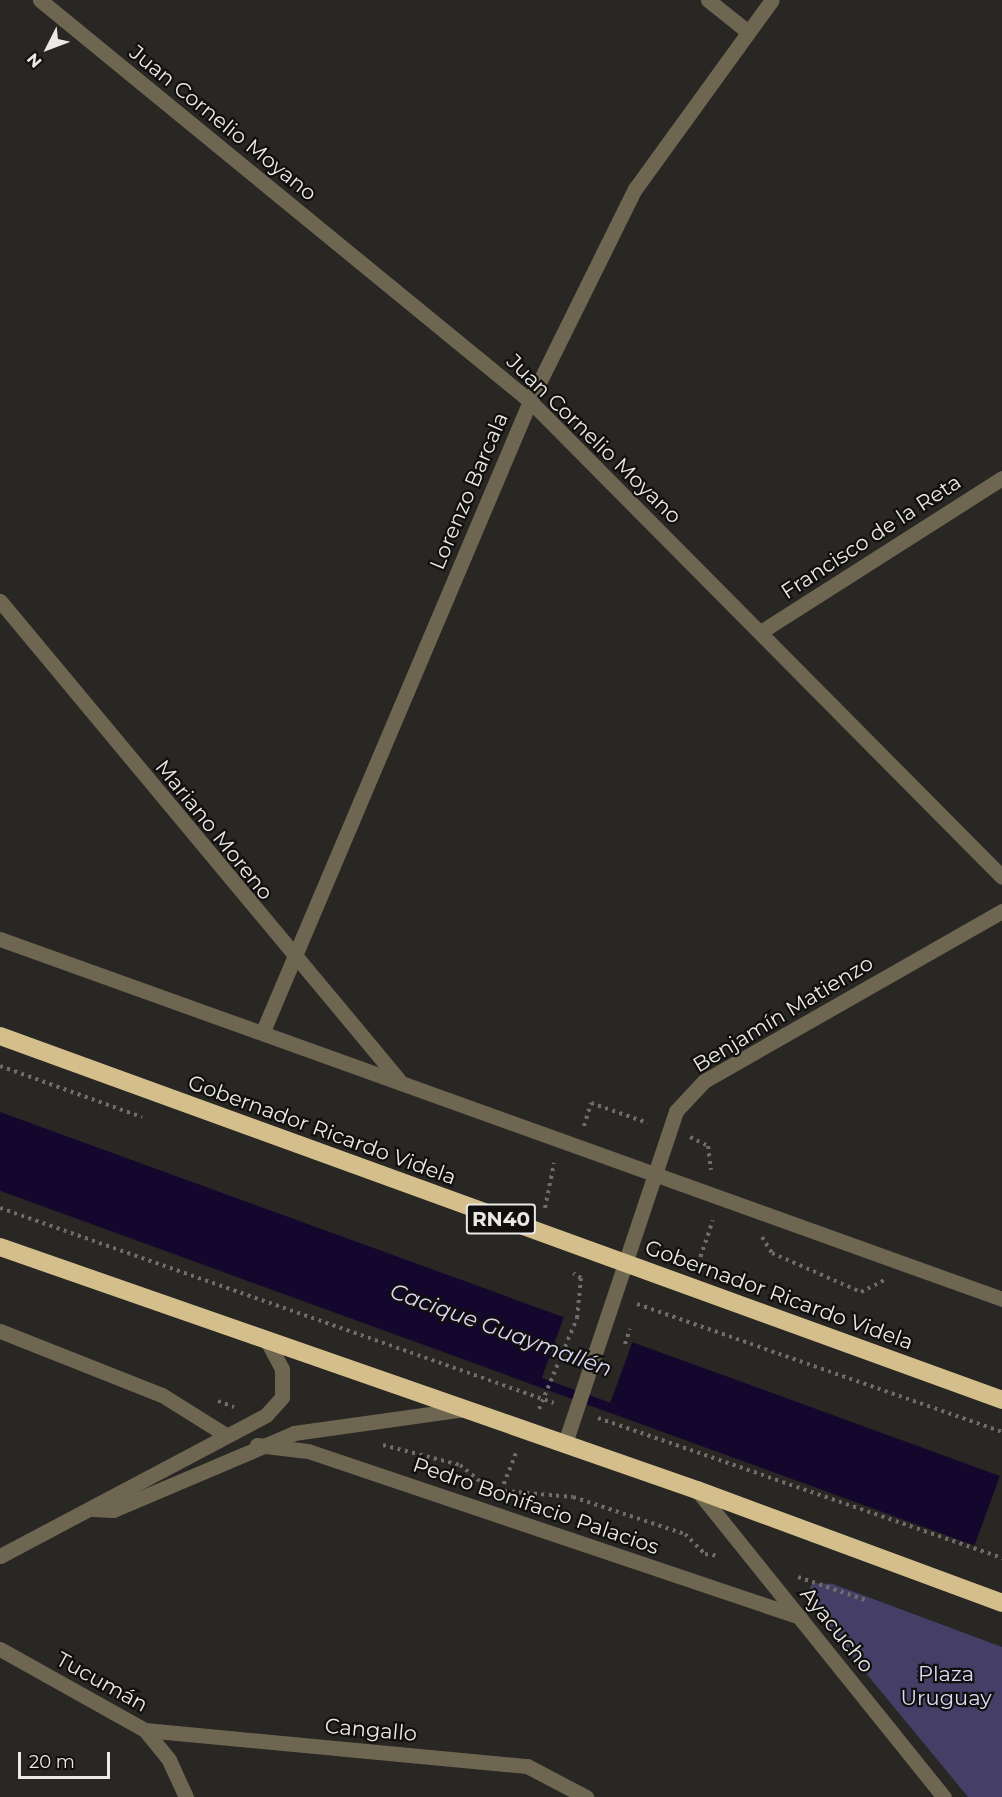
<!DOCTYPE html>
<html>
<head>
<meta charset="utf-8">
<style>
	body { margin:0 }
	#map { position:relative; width:1002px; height:1797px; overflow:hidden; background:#292723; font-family:Montserrat,sans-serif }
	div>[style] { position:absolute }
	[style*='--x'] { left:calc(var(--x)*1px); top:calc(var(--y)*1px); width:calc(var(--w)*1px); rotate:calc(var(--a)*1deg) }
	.green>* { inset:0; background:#453e67 }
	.water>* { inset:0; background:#13072d; transform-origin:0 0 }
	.pier>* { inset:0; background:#292723; transform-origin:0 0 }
	.path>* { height:4px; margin-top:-2px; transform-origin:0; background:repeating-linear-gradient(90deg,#6f6d6a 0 3px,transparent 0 7.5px) }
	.minor>* { height:15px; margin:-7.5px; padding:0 7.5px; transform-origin:7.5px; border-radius:7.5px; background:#6f6652 }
	.highway>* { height:18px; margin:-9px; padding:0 9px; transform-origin:9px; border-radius:9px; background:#d4be8b }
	span { translate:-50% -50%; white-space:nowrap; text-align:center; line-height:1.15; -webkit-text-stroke:4.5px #11100e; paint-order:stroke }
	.shield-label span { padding:2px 4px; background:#11100e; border:2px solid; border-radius:4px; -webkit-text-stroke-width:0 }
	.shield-label { font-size:20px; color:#eae9e6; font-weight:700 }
	.street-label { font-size:21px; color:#eae9e6 }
	.park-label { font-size:21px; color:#dddaf8 }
	.water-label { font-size:22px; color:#dad6f4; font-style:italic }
	.north { position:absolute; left:18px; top:18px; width:60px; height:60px; -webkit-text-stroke:4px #11100e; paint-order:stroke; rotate:228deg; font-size:16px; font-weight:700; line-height:24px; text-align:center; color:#eae9e6 }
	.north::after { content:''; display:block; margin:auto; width:21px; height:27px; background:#eae9e6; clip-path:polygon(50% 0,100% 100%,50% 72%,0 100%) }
	.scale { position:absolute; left:18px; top:1752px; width:92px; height:27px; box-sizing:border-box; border:3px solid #eae9e6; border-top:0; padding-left:8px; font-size:18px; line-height:21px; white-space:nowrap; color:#eae9e6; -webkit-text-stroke:4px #11100e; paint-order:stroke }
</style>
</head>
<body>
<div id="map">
	<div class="green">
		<div style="clip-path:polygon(812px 1583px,833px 1584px,1002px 1647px,1002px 1797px,968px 1797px,805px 1599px)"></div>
	</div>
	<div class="water">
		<div style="left:0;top:1112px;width:1064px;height:74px;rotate:20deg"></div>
	</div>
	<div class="pier">
		<div style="left:565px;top:1314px;width:73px;height:68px;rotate:20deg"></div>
	</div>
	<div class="path">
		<div style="--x:0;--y:1066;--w:151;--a:19.8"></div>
		<div style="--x:584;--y:1126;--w:24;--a:-73"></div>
		<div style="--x:591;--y:1103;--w:60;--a:19.3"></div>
		<div style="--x:690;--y:1137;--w:20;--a:27"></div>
		<div style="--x:708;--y:1146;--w:24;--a:83"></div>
		<div style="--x:0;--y:1208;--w:587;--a:19.39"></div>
		<div style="--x:545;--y:1208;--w:46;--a:-78.7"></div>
		<div style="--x:762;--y:1237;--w:19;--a:58"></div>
		<div style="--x:772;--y:1253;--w:97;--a:23.7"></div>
		<div style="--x:861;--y:1292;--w:27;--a:-27"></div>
		<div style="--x:698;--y:1264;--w:46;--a:-71.2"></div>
		<div style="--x:637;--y:1304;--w:387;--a:19.3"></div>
		<div style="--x:625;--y:1344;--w:16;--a:-72"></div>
		<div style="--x:218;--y:1401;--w:17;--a:21"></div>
		<div style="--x:539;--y:1409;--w:99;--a:-67.3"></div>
		<div style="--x:577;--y:1318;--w:40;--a:-84.3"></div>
		<div style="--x:581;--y:1278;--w:9;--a:-148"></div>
		<div style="--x:598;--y:1418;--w:428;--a:19.1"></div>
		<div style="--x:383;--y:1445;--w:80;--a:14.6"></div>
		<div style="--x:460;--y:1465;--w:27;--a:39"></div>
		<div style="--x:501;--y:1491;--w:41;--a:-68.5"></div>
		<div style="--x:504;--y:1491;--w:69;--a:5"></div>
		<div style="--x:573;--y:1497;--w:118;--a:18.3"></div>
		<div style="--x:685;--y:1534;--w:28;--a:45"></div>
		<div style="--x:705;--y:1554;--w:14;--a:8"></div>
		<div style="--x:798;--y:1577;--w:71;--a:18.9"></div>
	</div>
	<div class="minor">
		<div style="--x:40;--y:0;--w:633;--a:39.3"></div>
		<div style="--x:530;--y:401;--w:670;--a:45.24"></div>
		<div style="--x:708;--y:0;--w:50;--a:38.5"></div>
		<div style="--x:0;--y:601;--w:623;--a:50.21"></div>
		<div style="--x:762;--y:631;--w:285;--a:-32.5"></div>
		<div style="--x:0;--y:939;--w:1065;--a:19.76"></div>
		<div style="--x:263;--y:1031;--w:684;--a:-67.03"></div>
		<div style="--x:530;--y:401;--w:237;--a:-63.7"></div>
		<div style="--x:635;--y:189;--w:233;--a:-54.1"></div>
		<div style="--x:0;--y:1331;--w:174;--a:21.6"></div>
		<div style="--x:162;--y:1395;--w:75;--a:32"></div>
		<div style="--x:565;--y:1443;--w:350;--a:-71.5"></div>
		<div style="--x:676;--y:1111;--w:41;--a:-47"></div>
		<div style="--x:704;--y:1081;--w:343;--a:-29.7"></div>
		<div style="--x:257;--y:1445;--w:51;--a:6.7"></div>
		<div style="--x:308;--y:1451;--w:519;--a:18.64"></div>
		<div style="--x:697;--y:1490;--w:394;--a:51.2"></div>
		<div style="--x:93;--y:1509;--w:20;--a:3"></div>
		<div style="--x:113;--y:1510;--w:197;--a:-23"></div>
		<div style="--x:294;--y:1433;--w:172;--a:-8"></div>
		<div style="--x:0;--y:1556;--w:301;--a:-27.9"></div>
		<div style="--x:266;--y:1415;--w:24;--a:-48"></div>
		<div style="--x:282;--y:1397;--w:28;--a:-90"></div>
		<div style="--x:282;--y:1369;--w:34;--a:-118"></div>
		<div style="--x:0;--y:1649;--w:166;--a:29.2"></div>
		<div style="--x:145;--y:1730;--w:38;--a:51"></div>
		<div style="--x:169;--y:1760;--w:41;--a:65.3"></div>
		<div style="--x:145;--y:1730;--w:384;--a:5.4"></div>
		<div style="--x:527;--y:1766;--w:67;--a:27.7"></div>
	</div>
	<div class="highway">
		<div style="--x:0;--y:1036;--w:1066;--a:19.96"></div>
		<div style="--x:0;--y:1247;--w:738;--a:19.22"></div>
		<div style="--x:697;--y:1490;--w:325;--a:20.3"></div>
	</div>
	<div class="shield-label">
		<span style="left:501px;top:1219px">RN40</span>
	</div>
	<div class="street-label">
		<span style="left:223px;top:123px;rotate:39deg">Juan Cornelio Moyano</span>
		<span style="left:594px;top:439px;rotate:44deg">Juan Cornelio Moyano</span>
		<span style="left:469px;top:491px;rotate:-67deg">Lorenzo Barcala</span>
		<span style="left:871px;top:537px;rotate:-33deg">Francisco de la Reta</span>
		<span style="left:214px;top:830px;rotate:51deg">Mariano Moreno</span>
		<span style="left:783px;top:1014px;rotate:-31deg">Benjamín Matienzo</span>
		<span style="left:322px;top:1130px;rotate:20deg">Gobernador Ricardo Videla</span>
		<span style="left:779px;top:1295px;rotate:20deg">Gobernador Ricardo Videla</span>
		<span style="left:536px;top:1506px;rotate:19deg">Pedro Bonifacio Palacios</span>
		<span style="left:837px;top:1630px;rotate:51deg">Ayacucho</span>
		<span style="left:102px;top:1682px;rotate:29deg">Tucumán</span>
		<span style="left:371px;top:1730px;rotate:5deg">Cangallo</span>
	</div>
	<div class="park-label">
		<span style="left:946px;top:1686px">Plaza<br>Uruguay</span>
	</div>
	<div class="water-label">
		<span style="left:501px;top:1330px;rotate:20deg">Cacique Guaymallén</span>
	</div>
	<div class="north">N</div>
	<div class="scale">20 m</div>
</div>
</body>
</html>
